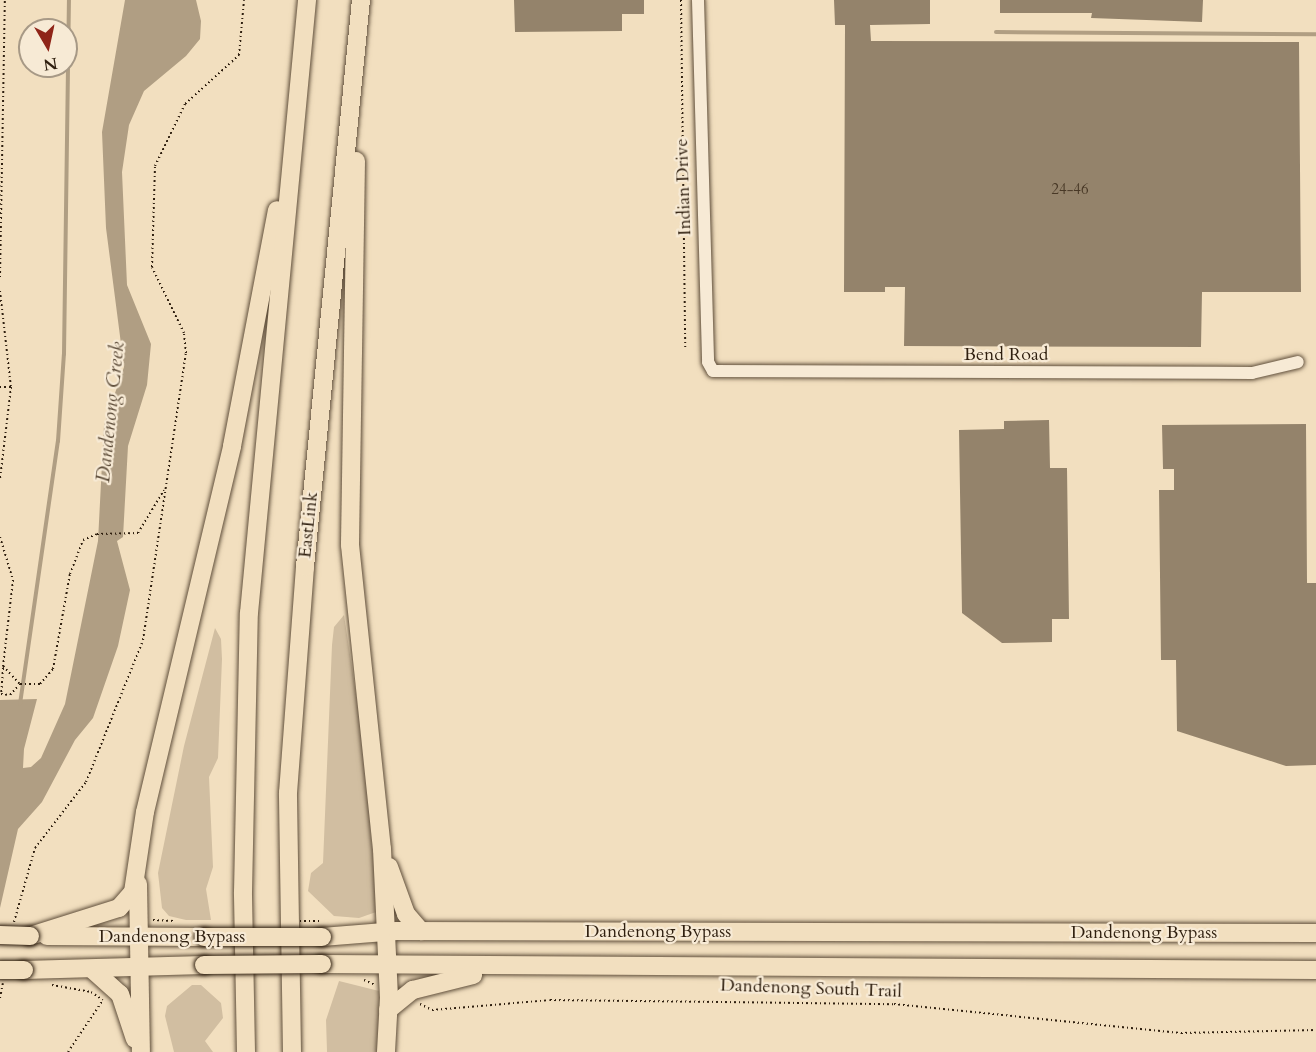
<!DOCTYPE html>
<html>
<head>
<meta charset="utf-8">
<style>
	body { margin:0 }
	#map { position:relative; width:1316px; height:1052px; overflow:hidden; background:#f2dfbf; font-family:Cardo,serif }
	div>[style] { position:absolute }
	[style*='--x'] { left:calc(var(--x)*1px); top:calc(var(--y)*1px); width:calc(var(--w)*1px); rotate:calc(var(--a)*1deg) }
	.green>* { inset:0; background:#d1bea1 }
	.water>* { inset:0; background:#b09e83 }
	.stream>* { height:4px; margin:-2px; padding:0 2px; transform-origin:2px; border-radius:2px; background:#b09e83 }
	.building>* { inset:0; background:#94836b }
	.path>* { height:2px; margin-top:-1px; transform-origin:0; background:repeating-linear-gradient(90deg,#2f1f0f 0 1.5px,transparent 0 4.5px) }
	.roads { filter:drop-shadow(0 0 2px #604f3b) drop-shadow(0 0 2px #604f3b) }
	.minor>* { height:12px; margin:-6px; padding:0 6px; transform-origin:6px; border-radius:6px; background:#f7ead5 }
	.highway>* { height:18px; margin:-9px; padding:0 9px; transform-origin:9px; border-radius:9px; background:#f2dfbf }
	.path-bridge>* { height:2px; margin-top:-1px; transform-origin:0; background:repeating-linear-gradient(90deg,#2f1f0f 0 1.5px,transparent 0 4.5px) }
	.bridges { filter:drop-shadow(0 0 2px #2f1f0f) drop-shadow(0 0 2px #2f1f0f) }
	.highway-bridge>* { height:18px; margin:-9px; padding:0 9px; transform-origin:9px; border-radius:9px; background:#f2dfbf }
	span { translate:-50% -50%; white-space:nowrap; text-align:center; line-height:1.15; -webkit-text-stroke:4.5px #f7ead5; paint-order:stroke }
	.number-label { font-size:15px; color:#483826 }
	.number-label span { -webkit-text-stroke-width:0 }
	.street-label { font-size:18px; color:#2f1f0f }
	.water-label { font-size:20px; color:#5c4b38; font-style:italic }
	.north { position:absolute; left:18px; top:18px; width:60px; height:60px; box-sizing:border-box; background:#f7ead5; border:2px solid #a79986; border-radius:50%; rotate:171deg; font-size:16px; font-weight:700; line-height:24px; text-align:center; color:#2f1f0f }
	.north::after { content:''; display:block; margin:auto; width:21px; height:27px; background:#8f2418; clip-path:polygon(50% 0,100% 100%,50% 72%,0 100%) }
</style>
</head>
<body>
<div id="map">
	<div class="green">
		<div style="clip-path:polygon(344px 615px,373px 807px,370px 829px,379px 911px,359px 918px,334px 916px,308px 891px,311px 873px,323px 863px,332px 645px,334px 627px)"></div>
		<div style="clip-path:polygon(215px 628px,221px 639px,222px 659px,218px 758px,209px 777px,213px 867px,206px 889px,211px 920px,186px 920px,169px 916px,162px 908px,158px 873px,184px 746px)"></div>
		<div style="clip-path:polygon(339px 981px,379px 991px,380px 1052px,327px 1052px,326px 1020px)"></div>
		<div style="clip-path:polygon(192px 985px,201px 985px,221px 1003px,223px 1018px,205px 1041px,213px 1052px,174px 1052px,165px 1016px,167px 1006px)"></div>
	</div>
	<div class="water">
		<div style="clip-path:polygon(125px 0,196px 0,201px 21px,200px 39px,186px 56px,144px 91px,129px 125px,122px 172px,127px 285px,151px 344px,147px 385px,128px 446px,123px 537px,117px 541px,130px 590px,118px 646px,93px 718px,75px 740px,42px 802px,18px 829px,0 908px,0 700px,37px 699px,24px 749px,23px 768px,31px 767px,41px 758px,65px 704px,98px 541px,104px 425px,124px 367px,106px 228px,102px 132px)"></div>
	</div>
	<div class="stream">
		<div style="--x:996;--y:32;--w:320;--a:0.4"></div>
		<div style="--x:20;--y:704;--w:266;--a:-81.8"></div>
		<div style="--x:58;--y:441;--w:87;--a:-86.1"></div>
		<div style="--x:64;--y:354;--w:354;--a:-89.2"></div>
	</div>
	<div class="building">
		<div style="clip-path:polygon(514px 0,644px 0,644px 14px,622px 14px,622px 31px,515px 32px)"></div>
		<div style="clip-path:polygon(834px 0,930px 0,930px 24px,870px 25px,871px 41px,1299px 42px,1301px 292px,1202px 292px,1201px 347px,904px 346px,905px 287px,885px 287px,885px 292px,844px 292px,845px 25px,835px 25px)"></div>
		<div style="clip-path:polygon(1000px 0,1203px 0,1202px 22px,1091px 18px,1092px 13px,1000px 13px)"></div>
		<div style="clip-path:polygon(1049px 420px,1050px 468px,1067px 468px,1069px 619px,1052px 619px,1052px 642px,1002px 643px,962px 613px,959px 430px,1004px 429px,1004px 421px)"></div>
		<div style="clip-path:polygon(1306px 424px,1307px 583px,1316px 583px,1316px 765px,1286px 766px,1177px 731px,1176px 660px,1161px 660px,1159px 490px,1174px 490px,1174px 469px,1163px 469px,1162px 425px)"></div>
	</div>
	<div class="path">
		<div style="--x:681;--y:0;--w:347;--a:89.3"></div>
		<div style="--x:0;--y:277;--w:277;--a:-89"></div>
		<div style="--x:0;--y:291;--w:97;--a:83.5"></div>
		<div style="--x:11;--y:387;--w:93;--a:96.8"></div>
		<div style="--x:0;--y:387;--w:11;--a:0"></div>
		<div style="--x:0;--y:537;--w:45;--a:73.2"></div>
		<div style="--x:13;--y:580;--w:87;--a:96.6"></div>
		<div style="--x:3;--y:666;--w:25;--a:47"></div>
		<div style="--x:20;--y:684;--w:20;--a:0"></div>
		<div style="--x:40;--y:684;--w:20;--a:-49"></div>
		<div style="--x:53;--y:669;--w:97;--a:-79.9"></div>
		<div style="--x:70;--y:574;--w:36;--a:-69"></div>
		<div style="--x:83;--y:540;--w:15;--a:-23"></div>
		<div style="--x:97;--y:534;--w:41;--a:-1.4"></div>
		<div style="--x:138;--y:533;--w:50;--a:-58.8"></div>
		<div style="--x:3;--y:668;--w:26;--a:94"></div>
		<div style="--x:1;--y:694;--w:9;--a:6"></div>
		<div style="--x:10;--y:695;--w:15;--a:-48"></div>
		<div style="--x:153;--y:920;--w:21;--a:3"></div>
		<div style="--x:14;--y:922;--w:77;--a:-74.2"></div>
		<div style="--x:35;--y:848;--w:83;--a:-52.3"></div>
		<div style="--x:86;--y:782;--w:153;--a:-68.1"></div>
		<div style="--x:143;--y:640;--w:290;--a:-81.5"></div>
		<div style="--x:186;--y:353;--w:20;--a:-96"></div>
		<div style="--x:184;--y:333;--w:73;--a:-115.9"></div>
		<div style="--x:152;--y:267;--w:101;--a:-88.3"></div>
		<div style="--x:155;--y:166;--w:69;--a:-64.2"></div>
		<div style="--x:185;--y:104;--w:73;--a:-42.2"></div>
		<div style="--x:239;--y:55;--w:55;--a:-84.8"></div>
		<div style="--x:364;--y:980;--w:12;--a:24"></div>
		<div style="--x:52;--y:985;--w:40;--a:10"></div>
		<div style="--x:91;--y:992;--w:14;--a:34"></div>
		<div style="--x:0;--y:998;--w:15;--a:-79"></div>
		<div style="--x:420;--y:1004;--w:13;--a:27"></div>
		<div style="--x:432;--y:1010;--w:118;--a:-4.8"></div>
		<div style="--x:550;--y:1000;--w:344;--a:0.7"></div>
		<div style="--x:894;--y:1004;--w:288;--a:5.8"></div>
		<div style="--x:1181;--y:1033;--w:135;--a:-1.3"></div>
		<div style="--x:68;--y:1052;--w:63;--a:-56.1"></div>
	</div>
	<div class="roads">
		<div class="minor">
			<div style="--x:698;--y:0;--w:362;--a:88.4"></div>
			<div style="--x:708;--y:362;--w:10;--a:61"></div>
			<div style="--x:713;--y:371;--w:539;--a:0.21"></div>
			<div style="--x:1252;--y:373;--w:47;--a:-13.4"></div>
		</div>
		<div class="highway">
			<div style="--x:356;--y:161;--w:384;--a:90.9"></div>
			<div style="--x:350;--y:545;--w:306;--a:84"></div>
			<div style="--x:382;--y:849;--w:149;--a:87.3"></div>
			<div style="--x:389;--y:998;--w:54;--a:93.2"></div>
			<div style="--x:389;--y:867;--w:50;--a:70.1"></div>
			<div style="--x:406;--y:914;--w:23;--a:49"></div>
			<div style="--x:138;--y:884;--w:168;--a:89"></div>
			<div style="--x:30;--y:936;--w:93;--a:-17.5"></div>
			<div style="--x:119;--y:908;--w:21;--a:-49"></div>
			<div style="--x:133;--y:892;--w:81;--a:-81.5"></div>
			<div style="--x:145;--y:812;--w:376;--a:-76.6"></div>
			<div style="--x:232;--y:446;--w:240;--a:-79.2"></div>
			<div style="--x:47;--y:936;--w:157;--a:0.4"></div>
			<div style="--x:322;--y:937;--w:75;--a:-4.6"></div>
			<div style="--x:397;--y:931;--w:919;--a:0.12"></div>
			<div style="--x:322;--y:964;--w:994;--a:0.35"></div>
			<div style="--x:24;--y:970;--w:180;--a:-1.6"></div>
			<div style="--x:93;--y:970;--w:36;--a:42"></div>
			<div style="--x:120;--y:994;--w:47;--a:71.6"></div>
			<div style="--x:388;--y:1010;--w:32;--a:-39"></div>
			<div style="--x:413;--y:990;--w:62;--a:-14"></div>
			<div style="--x:246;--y:1052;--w:160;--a:-91.1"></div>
			<div style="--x:243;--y:892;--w:279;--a:-88.8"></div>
			<div style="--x:249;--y:613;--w:616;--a:-84.59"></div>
			<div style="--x:292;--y:1052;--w:259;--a:-90.9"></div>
			<div style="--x:288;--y:793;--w:227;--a:-85.7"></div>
			<div style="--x:305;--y:567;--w:570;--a:-84.36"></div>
		</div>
	</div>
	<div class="path-bridge">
		<div style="--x:300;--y:921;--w:22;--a:0"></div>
	</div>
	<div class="bridges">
		<div class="highway-bridge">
			<div style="--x:0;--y:935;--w:30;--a:2"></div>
			<div style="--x:204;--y:937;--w:118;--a:0"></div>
			<div style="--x:204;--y:965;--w:118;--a:-0.5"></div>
			<div style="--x:0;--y:970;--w:24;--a:0"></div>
		</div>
	</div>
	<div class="number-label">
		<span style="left:1070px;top:190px">24-46</span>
	</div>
	<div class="street-label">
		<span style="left:684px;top:187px;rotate:-92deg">Indian Drive</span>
		<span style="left:1006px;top:355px">Bend Road</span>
		<span style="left:309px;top:525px;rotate:-84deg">EastLink</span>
		<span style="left:658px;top:932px">Dandenong Bypass</span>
		<span style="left:1144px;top:933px">Dandenong Bypass</span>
		<span style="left:172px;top:937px">Dandenong Bypass</span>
		<span style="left:811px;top:989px;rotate:2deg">Dandenong South Trail</span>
	</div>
	<div class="water-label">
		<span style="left:110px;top:412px;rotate:-84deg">Dandenong Creek</span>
	</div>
	<div class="north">N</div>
</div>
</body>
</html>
